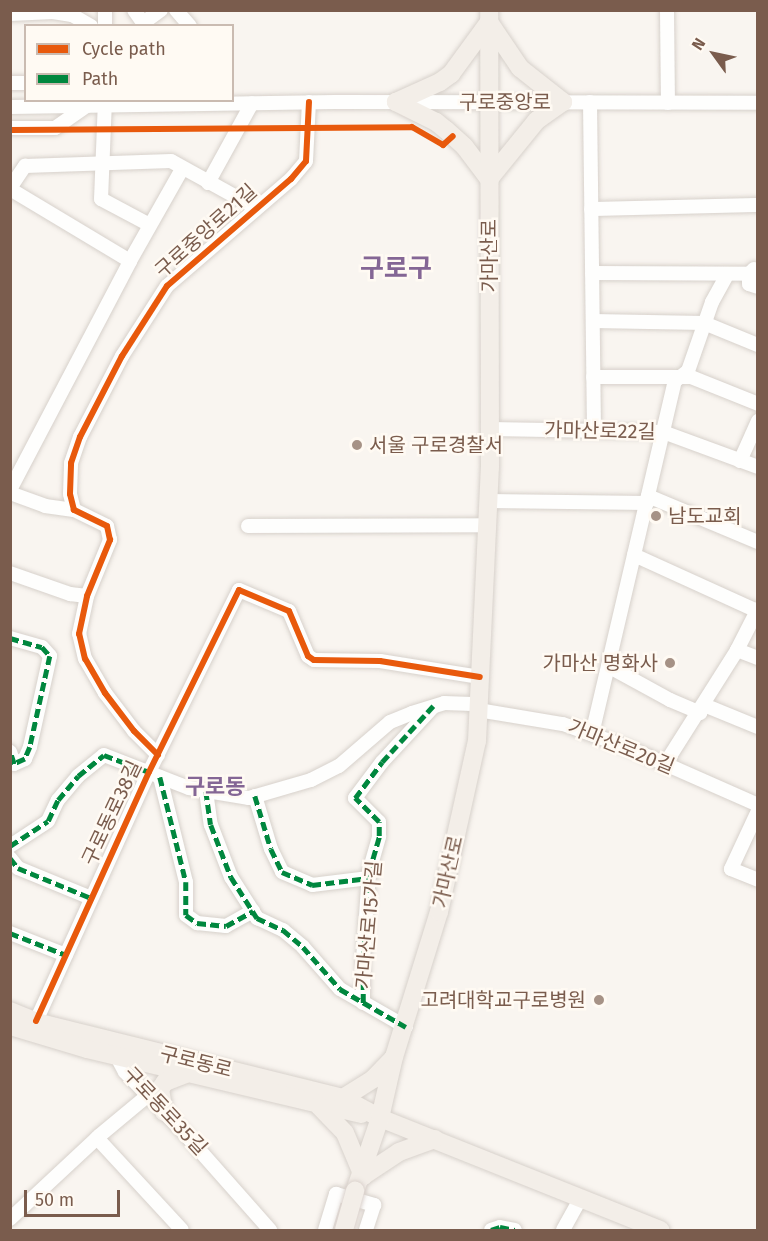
<!DOCTYPE html>
<html>
<head>
<meta charset="utf-8">
<style>
	body { margin:0 }
	#map { position:relative; width:768px; height:1241px; overflow:hidden; background:#f9f5f0; font-family:"Fira Sans","Noto Sans KR",sans-serif }
	div>[style] { position:absolute }
	[style*='--x'] { left:calc(var(--x)*1px); top:calc(var(--y)*1px); width:calc(var(--w)*1px); rotate:calc(var(--a)*1deg) }
	.roads { filter:drop-shadow(0 0 2px #d7d1cb) drop-shadow(0 0 2px #d7d1cb) }
	.minor>* { height:14px; margin:-7px; padding:0 7px; transform-origin:7px; border-radius:7px; background:#fefefd }
	.major>* { height:18px; margin:-9px; padding:0 9px; transform-origin:9px; border-radius:9px; background:#f3eee8 }
	.bridges { filter:drop-shadow(0 0 2px #dad1cc) drop-shadow(0 0 2px #dad1cc) }
	.major-bridge>* { height:18px; margin:-9px; padding:0 9px; transform-origin:9px; border-radius:9px; background:#f3eee8 }
	.quiet>* { height:4.5px; margin-top:-2.25px; transform-origin:0; background:repeating-linear-gradient(90deg,#00873e 0 9px,transparent 0 13.5px) }
	.cycleway>* { height:6px; margin:-3px; padding:0 3px; transform-origin:3px; border-radius:3px; background:#e8590c }
	.dots>* { width:16px; height:16px; translate:-50% -50%; box-sizing:border-box; border:3px solid #fffaf3; border-radius:50% }
	span { translate:-50% -50%; white-space:nowrap; text-align:center; line-height:1.15; -webkit-text-stroke:5px #fffaf3; paint-order:stroke }
	.street-label { font-size:20px; color:#7a5c4d }
	.poi-label { font-size:20px; color:#7a5c4d }
	.left { translate:0 -50%; text-align:left }
	.right { translate:-100% -50%; text-align:right }
	.quarter-label { font-size:22px; color:#846695; font-weight:700 }
	.district-label { font-size:26px; color:#846695; font-weight:700 }
	.frame { position:absolute; inset:0; border:12px solid #7a5c4d; pointer-events:none }
	.legend { position:absolute; left:24px; top:24px; width:210px; height:78px; box-sizing:border-box; background:#fffaf3; border:2px solid #cabbb1; margin:0; padding:8px 10px; list-style:none; font-size:18px; color:#7a5c4d }
	.legend li { display:flex; align-items:center; gap:12px; height:30px }
	.legend b { width:30px; border:2px solid #cabbb1 }
	.north { position:absolute; left:684px; top:24px; width:60px; height:60px; -webkit-text-stroke:4px #fffaf3; paint-order:stroke; rotate:303deg; font-size:16px; font-weight:700; line-height:24px; text-align:center; color:#7a5c4d }
	.north::after { content:''; display:block; margin:auto; width:21px; height:27px; background:#7a5c4d; clip-path:polygon(50% 0,100% 100%,50% 72%,0 100%) }
	.scale { position:absolute; left:24px; top:1190px; width:96px; height:27px; box-sizing:border-box; border:3px solid #7a5c4d; border-top:0; padding-left:8px; font-size:18px; line-height:21px; white-space:nowrap; color:#7a5c4d; -webkit-text-stroke:4px #fffaf3; paint-order:stroke }
</style>
</head>
<body>
<div id="map">
	<div class="roads">
		<div class="minor">
			<div style="--x:134;--y:10;--w:16;--a:55"></div>
			<div style="--x:143;--y:23;--w:22;--a:-36"></div>
			<div style="--x:176;--y:10;--w:21;--a:49"></div>
			<div style="--x:667;--y:10;--w:93;--a:89.4"></div>
			<div style="--x:10;--y:14;--w:43;--a:-2.7"></div>
			<div style="--x:53;--y:12;--w:19;--a:9"></div>
			<div style="--x:72;--y:15;--w:22;--a:30"></div>
			<div style="--x:105;--y:26;--w:16;--a:-90"></div>
			<div style="--x:10;--y:83;--w:16;--a:0"></div>
			<div style="--x:105;--y:100;--w:99;--a:92.3"></div>
			<div style="--x:101;--y:199;--w:55;--a:28"></div>
			<div style="--x:590;--y:102;--w:328;--a:89.3"></div>
			<div style="--x:10;--y:107;--w:325;--a:-0.9"></div>
			<div style="--x:335;--y:102;--w:423;--a:0.1"></div>
			<div style="--x:10;--y:128;--w:45;--a:0"></div>
			<div style="--x:55;--y:128;--w:38;--a:-35"></div>
			<div style="--x:86;--y:106;--w:3;--a:-135"></div>
			<div style="--x:208;--y:183;--w:91;--a:-61.2"></div>
			<div style="--x:10;--y:188;--w:27;--a:-56"></div>
			<div style="--x:25;--y:166;--w:146;--a:-2"></div>
			<div style="--x:171;--y:161;--w:97;--a:28.9"></div>
			<div style="--x:10;--y:189;--w:140;--a:31"></div>
			<div style="--x:591;--y:209;--w:167;--a:-1.4"></div>
			<div style="--x:754;--y:269;--w:7;--a:135"></div>
			<div style="--x:749;--y:274;--w:10;--a:90"></div>
			<div style="--x:749;--y:284;--w:9;--a:18"></div>
			<div style="--x:592;--y:273;--w:166;--a:0.3"></div>
			<div style="--x:593;--y:321;--w:111;--a:1"></div>
			<div style="--x:704;--y:323;--w:58;--a:22.2"></div>
			<div style="--x:593;--y:377;--w:98;--a:0"></div>
			<div style="--x:691;--y:377;--w:72;--a:21.9"></div>
			<div style="--x:490;--y:429;--w:173;--a:1"></div>
			<div style="--x:663;--y:432;--w:101;--a:20.2"></div>
			<div style="--x:740;--y:461;--w:44;--a:-65.8"></div>
			<div style="--x:10;--y:490;--w:259;--a:-62.3"></div>
			<div style="--x:130;--y:261;--w:106;--a:-60.5"></div>
			<div style="--x:10;--y:493;--w:37;--a:20"></div>
			<div style="--x:45;--y:506;--w:29;--a:8"></div>
			<div style="--x:648;--y:496;--w:119;--a:22.7"></div>
			<div style="--x:488;--y:501;--w:159;--a:0.7"></div>
			<div style="--x:248;--y:526;--w:239;--a:-0.2"></div>
			<div style="--x:634;--y:555;--w:135;--a:24.5"></div>
			<div style="--x:10;--y:573;--w:64;--a:19.3"></div>
			<div style="--x:70;--y:594;--w:17;--a:7"></div>
			<div style="--x:10;--y:638;--w:33;--a:16"></div>
			<div style="--x:42;--y:647;--w:12;--a:48"></div>
			<div style="--x:50;--y:656;--w:93;--a:102.4"></div>
			<div style="--x:30;--y:747;--w:13;--a:113"></div>
			<div style="--x:25;--y:759;--w:12;--a:156"></div>
			<div style="--x:14;--y:764;--w:13;--a:-108"></div>
			<div style="--x:737;--y:650;--w:22;--a:21"></div>
			<div style="--x:608;--y:666;--w:71;--a:28.7"></div>
			<div style="--x:670;--y:700;--w:33;--a:23"></div>
			<div style="--x:704;--y:705;--w:58;--a:22.2"></div>
			<div style="--x:478;--y:710;--w:86;--a:9.4"></div>
			<div style="--x:563;--y:724;--w:70;--a:20"></div>
			<div style="--x:629;--y:748;--w:141;--a:23.8"></div>
			<div style="--x:592;--y:734;--w:363;--a:-76.8"></div>
			<div style="--x:675;--y:381;--w:16;--a:-38"></div>
			<div style="--x:688;--y:371;--w:73;--a:-70.8"></div>
			<div style="--x:712;--y:302;--w:31;--a:-61"></div>
			<div style="--x:158;--y:755;--w:34;--a:-135"></div>
			<div style="--x:134;--y:731;--w:48;--a:-127.3"></div>
			<div style="--x:105;--y:693;--w:39;--a:-120"></div>
			<div style="--x:85;--y:659;--w:26;--a:-103"></div>
			<div style="--x:79;--y:634;--w:39;--a:-78"></div>
			<div style="--x:87;--y:596;--w:61;--a:-67.7"></div>
			<div style="--x:110;--y:540;--w:14;--a:-102"></div>
			<div style="--x:107;--y:526;--w:37;--a:-154"></div>
			<div style="--x:74;--y:510;--w:16;--a:-104"></div>
			<div style="--x:70;--y:494;--w:31;--a:-88"></div>
			<div style="--x:71;--y:463;--w:28;--a:-71"></div>
			<div style="--x:80;--y:437;--w:91;--a:-62.6"></div>
			<div style="--x:122;--y:356;--w:83;--a:-57.3"></div>
			<div style="--x:167;--y:286;--w:164;--a:-40.8"></div>
			<div style="--x:291;--y:179;--w:23;--a:-50"></div>
			<div style="--x:306;--y:161;--w:59;--a:-87.1"></div>
			<div style="--x:665;--y:764;--w:135;--a:-57.7"></div>
			<div style="--x:737;--y:650;--w:46;--a:-62.9"></div>
			<div style="--x:160;--y:777;--w:108;--a:76.1"></div>
			<div style="--x:186;--y:882;--w:33;--a:90"></div>
			<div style="--x:186;--y:915;--w:14;--a:36"></div>
			<div style="--x:197;--y:923;--w:29;--a:6"></div>
			<div style="--x:226;--y:926;--w:31;--a:-29"></div>
			<div style="--x:206;--y:791;--w:34;--a:82"></div>
			<div style="--x:211;--y:825;--w:56;--a:69"></div>
			<div style="--x:231;--y:877;--w:49;--a:57.6"></div>
			<div style="--x:257;--y:918;--w:29;--a:25"></div>
			<div style="--x:283;--y:930;--w:26;--a:40"></div>
			<div style="--x:303;--y:947;--w:56;--a:48.6"></div>
			<div style="--x:340;--y:989;--w:76;--a:29.9"></div>
			<div style="--x:255;--y:796;--w:55;--a:73.2"></div>
			<div style="--x:271;--y:849;--w:25;--a:64"></div>
			<div style="--x:282;--y:872;--w:33;--a:23"></div>
			<div style="--x:312;--y:885;--w:57;--a:-7"></div>
			<div style="--x:758;--y:811;--w:64;--a:115"></div>
			<div style="--x:731;--y:869;--w:29;--a:22"></div>
			<div style="--x:10;--y:846;--w:45;--a:-33.3"></div>
			<div style="--x:48;--y:821;--w:23;--a:-65"></div>
			<div style="--x:58;--y:800;--w:31;--a:-50"></div>
			<div style="--x:78;--y:776;--w:33;--a:-39"></div>
			<div style="--x:104;--y:755;--w:91;--a:21.2"></div>
			<div style="--x:189;--y:788;--w:61;--a:9.5"></div>
			<div style="--x:249;--y:798;--w:65;--a:-16.2"></div>
			<div style="--x:311;--y:780;--w:31;--a:-27"></div>
			<div style="--x:339;--y:766;--w:67;--a:-40.8"></div>
			<div style="--x:390;--y:722;--w:24;--a:-22"></div>
			<div style="--x:412;--y:713;--w:34;--a:-17"></div>
			<div style="--x:444;--y:703;--w:35;--a:2"></div>
			<div style="--x:10;--y:858;--w:13;--a:51"></div>
			<div style="--x:18;--y:868;--w:79;--a:22.3"></div>
			<div style="--x:10;--y:933;--w:60;--a:21.4"></div>
			<div style="--x:363;--y:1003;--w:43;--a:-90"></div>
			<div style="--x:363;--y:960;--w:88;--a:-86.1"></div>
			<div style="--x:369;--y:872;--w:37;--a:-74"></div>
			<div style="--x:379;--y:836;--w:14;--a:-90"></div>
			<div style="--x:379;--y:822;--w:34;--a:-135"></div>
			<div style="--x:355;--y:798;--w:45;--a:-53.1"></div>
			<div style="--x:382;--y:762;--w:75;--a:-47.2"></div>
			<div style="--x:36;--y:1021;--w:273;--a:-65.6"></div>
			<div style="--x:149;--y:772;--w:203;--a:-63.7"></div>
			<div style="--x:239;--y:590;--w:54;--a:22.8"></div>
			<div style="--x:289;--y:611;--w:49;--a:67.1"></div>
			<div style="--x:308;--y:656;--w:7;--a:34"></div>
			<div style="--x:314;--y:660;--w:66;--a:0.9"></div>
			<div style="--x:380;--y:661;--w:101;--a:9.1"></div>
			<div style="--x:118;--y:1050;--w:7;--a:98"></div>
			<div style="--x:117;--y:1057;--w:17;--a:62"></div>
			<div style="--x:125;--y:1072;--w:88;--a:45.9"></div>
			<div style="--x:186;--y:1135;--w:127;--a:48.5"></div>
			<div style="--x:97;--y:1138;--w:125;--a:47.3"></div>
			<div style="--x:10;--y:1219;--w:122;--a:-43"></div>
			<div style="--x:99;--y:1136;--w:62;--a:-39.8"></div>
			<div style="--x:325;--y:1230;--w:38;--a:-73"></div>
			<div style="--x:336;--y:1194;--w:40;--a:16"></div>
			<div style="--x:374;--y:1205;--w:26;--a:108"></div>
			<div style="--x:491;--y:1230;--w:9;--a:-18"></div>
			<div style="--x:500;--y:1227;--w:15;--a:11"></div>
			<div style="--x:563;--y:1230;--w:37;--a:-61"></div>
		</div>
		<div class="major">
			<div style="--x:489;--y:22;--w:55;--a:56"></div>
			<div style="--x:520;--y:68;--w:55;--a:38.3"></div>
			<div style="--x:563;--y:102;--w:32;--a:145"></div>
			<div style="--x:537;--y:120;--w:76;--a:129.1"></div>
			<div style="--x:489;--y:179;--w:41;--a:-127.1"></div>
			<div style="--x:464;--y:146;--w:24;--a:-138"></div>
			<div style="--x:446;--y:130;--w:13;--a:-141"></div>
			<div style="--x:436;--y:122;--w:45;--a:-153.4"></div>
			<div style="--x:396;--y:102;--w:48;--a:-24.4"></div>
			<div style="--x:440;--y:82;--w:14;--a:-36"></div>
			<div style="--x:451;--y:74;--w:64;--a:-53.8"></div>
			<div style="--x:10;--y:1011;--w:32;--a:22"></div>
			<div style="--x:40;--y:1023;--w:312;--a:13.9"></div>
			<div style="--x:343;--y:1098;--w:42;--a:28.4"></div>
			<div style="--x:380;--y:1118;--w:302;--a:21.8"></div>
			<div style="--x:10;--y:1026;--w:80;--a:16.6"></div>
			<div style="--x:87;--y:1049;--w:282;--a:13.3"></div>
			<div style="--x:343;--y:1098;--w:36;--a:-32"></div>
			<div style="--x:373;--y:1079;--w:29;--a:-46"></div>
			<div style="--x:319;--y:1106;--w:37;--a:46"></div>
			<div style="--x:345;--y:1133;--w:47;--a:67.3"></div>
			<div style="--x:363;--y:1176;--w:43;--a:-33.7"></div>
			<div style="--x:399;--y:1152;--w:38;--a:-20"></div>
			<div style="--x:164;--y:1112;--w:23;--a:-100"></div>
			<div style="--x:160;--y:1089;--w:9;--a:-54"></div>
			<div style="--x:165;--y:1082;--w:22;--a:-21"></div>
			<div style="--x:355;--y:1191;--w:77;--a:-71.1"></div>
			<div style="--x:380;--y:1118;--w:63;--a:-77.1"></div>
			<div style="--x:394;--y:1057;--w:152;--a:-72.8"></div>
			<div style="--x:439;--y:912;--w:175;--a:-77.5"></div>
			<div style="--x:477;--y:741;--w:274;--a:-87.3"></div>
			<div style="--x:490;--y:467;--w:457;--a:-90.1"></div>
		</div>
	</div>
	<div class="bridges">
		<div class="major-bridge">
			<div style="--x:344;--y:1230;--w:41;--a:-74.2"></div>
		</div>
	</div>
	<div class="quiet">
		<div style="--x:10;--y:638;--w:33;--a:16"></div>
		<div style="--x:42;--y:647;--w:12;--a:48"></div>
		<div style="--x:50;--y:656;--w:93;--a:102.4"></div>
		<div style="--x:30;--y:747;--w:13;--a:113"></div>
		<div style="--x:25;--y:759;--w:12;--a:156"></div>
		<div style="--x:14;--y:764;--w:13;--a:-108"></div>
		<div style="--x:160;--y:777;--w:108;--a:76.1"></div>
		<div style="--x:186;--y:882;--w:33;--a:90"></div>
		<div style="--x:186;--y:915;--w:14;--a:36"></div>
		<div style="--x:197;--y:923;--w:29;--a:6"></div>
		<div style="--x:226;--y:926;--w:31;--a:-29"></div>
		<div style="--x:206;--y:791;--w:34;--a:82"></div>
		<div style="--x:211;--y:825;--w:56;--a:69"></div>
		<div style="--x:231;--y:877;--w:49;--a:57.6"></div>
		<div style="--x:257;--y:918;--w:29;--a:25"></div>
		<div style="--x:283;--y:930;--w:26;--a:40"></div>
		<div style="--x:303;--y:947;--w:56;--a:48.6"></div>
		<div style="--x:340;--y:989;--w:76;--a:29.9"></div>
		<div style="--x:255;--y:796;--w:55;--a:73.2"></div>
		<div style="--x:271;--y:849;--w:25;--a:64"></div>
		<div style="--x:282;--y:872;--w:33;--a:23"></div>
		<div style="--x:312;--y:885;--w:57;--a:-7"></div>
		<div style="--x:10;--y:846;--w:45;--a:-33.3"></div>
		<div style="--x:48;--y:821;--w:23;--a:-65"></div>
		<div style="--x:58;--y:800;--w:31;--a:-50"></div>
		<div style="--x:78;--y:776;--w:33;--a:-39"></div>
		<div style="--x:104;--y:755;--w:48;--a:20.7"></div>
		<div style="--x:10;--y:858;--w:13;--a:51"></div>
		<div style="--x:18;--y:868;--w:79;--a:22.3"></div>
		<div style="--x:10;--y:933;--w:60;--a:21.4"></div>
		<div style="--x:363;--y:1003;--w:43;--a:-90"></div>
		<div style="--x:363;--y:960;--w:88;--a:-86.1"></div>
		<div style="--x:369;--y:872;--w:37;--a:-74"></div>
		<div style="--x:379;--y:836;--w:14;--a:-90"></div>
		<div style="--x:379;--y:822;--w:34;--a:-135"></div>
		<div style="--x:355;--y:798;--w:45;--a:-53.1"></div>
		<div style="--x:382;--y:762;--w:76;--a:-47.7"></div>
		<div style="--x:491;--y:1230;--w:9;--a:-18"></div>
		<div style="--x:500;--y:1227;--w:15;--a:11"></div>
	</div>
	<div class="cycleway">
		<div style="--x:10;--y:130;--w:402;--a:-0.4"></div>
		<div style="--x:412;--y:127;--w:36;--a:30"></div>
		<div style="--x:443;--y:145;--w:13;--a:-42"></div>
		<div style="--x:158;--y:755;--w:34;--a:-135"></div>
		<div style="--x:134;--y:731;--w:48;--a:-127.3"></div>
		<div style="--x:105;--y:693;--w:39;--a:-120"></div>
		<div style="--x:85;--y:659;--w:26;--a:-103"></div>
		<div style="--x:79;--y:634;--w:39;--a:-78"></div>
		<div style="--x:87;--y:596;--w:61;--a:-67.7"></div>
		<div style="--x:110;--y:540;--w:14;--a:-102"></div>
		<div style="--x:107;--y:526;--w:37;--a:-154"></div>
		<div style="--x:74;--y:510;--w:16;--a:-104"></div>
		<div style="--x:70;--y:494;--w:31;--a:-88"></div>
		<div style="--x:71;--y:463;--w:28;--a:-71"></div>
		<div style="--x:80;--y:437;--w:91;--a:-62.6"></div>
		<div style="--x:122;--y:356;--w:83;--a:-57.3"></div>
		<div style="--x:167;--y:286;--w:164;--a:-40.8"></div>
		<div style="--x:291;--y:179;--w:23;--a:-50"></div>
		<div style="--x:306;--y:161;--w:59;--a:-87.1"></div>
		<div style="--x:36;--y:1021;--w:273;--a:-65.6"></div>
		<div style="--x:149;--y:772;--w:203;--a:-63.7"></div>
		<div style="--x:239;--y:590;--w:54;--a:22.8"></div>
		<div style="--x:289;--y:611;--w:49;--a:67.1"></div>
		<div style="--x:308;--y:656;--w:7;--a:34"></div>
		<div style="--x:314;--y:660;--w:66;--a:0.9"></div>
		<div style="--x:380;--y:661;--w:101;--a:9.1"></div>
	</div>
	<div class="dots">
		<div style="left:357px;top:445px;background:#a69286"></div>
		<div style="left:656px;top:516px;background:#a69286"></div>
		<div style="left:670px;top:663px;background:#a69286"></div>
		<div style="left:599px;top:1000px;background:#a69286"></div>
	</div>
	<div class="street-label">
		<span style="left:505px;top:102px">구로중앙로</span>
		<span style="left:206px;top:231px;rotate:-42deg">구로중앙로21길</span>
		<span style="left:489px;top:256px;rotate:-90deg">가마산로</span>
		<span style="left:600px;top:431px;rotate:1deg">가마산로22길</span>
		<span style="left:621px;top:747px;rotate:22deg">가마산로20길</span>
		<span style="left:112px;top:813px;rotate:-65deg">구로동로38길</span>
		<span style="left:448px;top:872px;rotate:-77deg">가마산로</span>
		<span style="left:369px;top:925px;rotate:-85deg">가마산로15가길</span>
		<span style="left:196px;top:1062px;rotate:14deg">구로동로</span>
		<span style="left:165px;top:1111px;rotate:47deg">구로동로35길</span>
	</div>
	<div class="poi-label">
		<span class="left" style="left:369px;top:445px">서울 구로경찰서</span>
		<span class="left" style="left:668px;top:516px">남도교회</span>
		<span class="right" style="left:658px;top:663px">가마산 명화사</span>
		<span class="right" style="left:586px;top:1000px">고려대학교구로병원</span>
	</div>
	<div class="quarter-label">
		<span style="left:215px;top:787px">구로동</span>
	</div>
	<div class="district-label">
		<span style="left:396px;top:269px">구로구</span>
	</div>
	<div class="frame"></div>
	<ul class="legend">
	<li><b style="height:8px;background:#e8590c"></b>Cycle path</li>
	<li><b style="height:8px;background:#00873e"></b>Path</li>
	</ul>
	<div class="north">N</div>
	<div class="scale">50 m</div>
</div>
</body>
</html>
